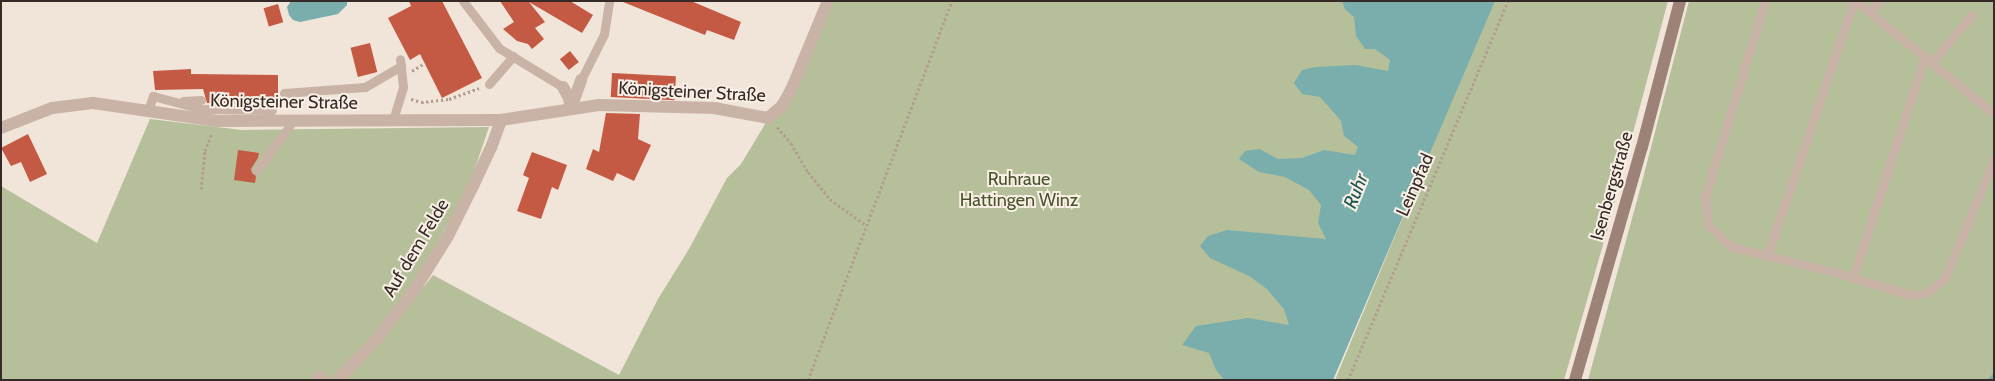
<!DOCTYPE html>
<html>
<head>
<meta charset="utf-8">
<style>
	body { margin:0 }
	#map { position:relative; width:1995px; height:381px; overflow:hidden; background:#f1e4d9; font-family:Cabin,sans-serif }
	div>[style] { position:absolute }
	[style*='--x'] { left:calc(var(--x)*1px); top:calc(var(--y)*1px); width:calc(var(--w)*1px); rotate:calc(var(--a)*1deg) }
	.green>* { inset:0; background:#b5c09a }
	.water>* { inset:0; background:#79aeac }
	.stream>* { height:5px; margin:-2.5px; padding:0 2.5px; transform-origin:2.5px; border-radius:2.5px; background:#79aeac }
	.building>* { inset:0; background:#c45a44; transform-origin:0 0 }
	.path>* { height:3px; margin-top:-1.5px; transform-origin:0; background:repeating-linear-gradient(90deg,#b49d90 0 2.5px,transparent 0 5px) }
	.service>* { height:9px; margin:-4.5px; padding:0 4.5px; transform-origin:4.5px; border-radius:4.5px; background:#c9b3a6 }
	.minor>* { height:12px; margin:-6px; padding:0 6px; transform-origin:6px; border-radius:6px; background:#c9b3a6 }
	.secondary>* { height:12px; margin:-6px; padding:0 6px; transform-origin:6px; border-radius:6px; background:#9c8277 }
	span { translate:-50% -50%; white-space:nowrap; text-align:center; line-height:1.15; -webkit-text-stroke:4px #f9efe5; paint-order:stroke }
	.street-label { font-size:18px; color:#352a27 }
	.park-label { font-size:18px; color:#47532b }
	.water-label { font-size:19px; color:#1d5555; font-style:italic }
	.frame { position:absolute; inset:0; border:2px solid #352a27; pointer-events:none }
</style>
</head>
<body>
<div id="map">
	<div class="green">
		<div style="clip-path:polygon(829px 1px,1421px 1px,1269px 380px,343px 380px,383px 339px,433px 275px,619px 375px,658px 299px,689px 249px,727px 178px,741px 164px,767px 121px,810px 43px)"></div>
		<div style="clip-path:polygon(1493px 1px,1668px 1px,1607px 231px,1564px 380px,1335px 380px)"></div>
		<div style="clip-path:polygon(1689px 1px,1994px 1px,1994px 380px,1588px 380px,1642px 182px)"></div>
		<div style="clip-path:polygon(150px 119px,242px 130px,489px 127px,470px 183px,413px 287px,370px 338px,331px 380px,1px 380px,1px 186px,97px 243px)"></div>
	</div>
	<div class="water">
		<div style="clip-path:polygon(291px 1px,347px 1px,347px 5px,338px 14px,300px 22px,293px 20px,289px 15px,287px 7px)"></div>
		<div style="clip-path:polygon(1342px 1px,1495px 1px,1333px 380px,1224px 380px,1216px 370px,1209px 353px,1182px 345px,1196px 326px,1248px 318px,1289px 325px,1284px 309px,1267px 289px,1249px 276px,1210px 258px,1200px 246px,1208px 236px,1227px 230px,1326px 239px,1318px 223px,1321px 205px,1309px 190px,1285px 177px,1259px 172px,1239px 159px,1245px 151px,1260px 149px,1278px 159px,1302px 158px,1324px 150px,1355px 155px,1358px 147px,1344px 136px,1341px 121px,1336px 115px,1320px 97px,1302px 94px,1294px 83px,1302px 70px,1316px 67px,1355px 65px,1388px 71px,1390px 60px,1375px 49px,1365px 49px,1356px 36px,1354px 17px,1345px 9px)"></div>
	</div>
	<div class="stream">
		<div style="--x:1990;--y:380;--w:6;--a:-51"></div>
	</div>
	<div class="building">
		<div style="clip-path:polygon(409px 1px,442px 1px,482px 78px,442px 98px,420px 54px,410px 60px,388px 18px,411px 6px)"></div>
		<div style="clip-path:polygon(500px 1px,570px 1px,593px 15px,582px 33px,529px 2px,545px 22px,535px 28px,544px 39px,532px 49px,528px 44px,517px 41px,503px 29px,514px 22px)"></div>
		<div style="clip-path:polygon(691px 1px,741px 22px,734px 40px,707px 30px,705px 35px,623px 2px)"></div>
		<div style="left:278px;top:4px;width:19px;height:15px;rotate:74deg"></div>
		<div style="left:370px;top:43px;width:30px;height:20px;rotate:76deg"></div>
		<div style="left:570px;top:51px;width:14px;height:13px;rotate:51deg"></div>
		<div style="clip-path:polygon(191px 69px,191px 74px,278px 75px,278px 107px,272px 104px,207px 103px,203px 89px,155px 90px,153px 71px)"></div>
		<div style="left:612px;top:73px;width:64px;height:24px;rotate:3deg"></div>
		<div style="clip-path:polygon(606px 113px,640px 114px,638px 139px,651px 145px,634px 181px,617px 173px,613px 181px,586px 169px,593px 149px,599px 152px)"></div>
		<div style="clip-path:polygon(28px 134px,47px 174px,30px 182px,21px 162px,11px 166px,1px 148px)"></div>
		<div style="clip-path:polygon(238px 150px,259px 153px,258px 158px,251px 169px,252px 173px,256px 176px,255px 183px,234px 180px)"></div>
		<div style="clip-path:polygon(532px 152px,567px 165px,558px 190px,552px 187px,541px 219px,517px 211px,529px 178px,523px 175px)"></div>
	</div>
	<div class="path">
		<div style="--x:412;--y:71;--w:15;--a:-32"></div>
		<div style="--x:411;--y:99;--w:10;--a:17"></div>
		<div style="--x:421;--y:102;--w:28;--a:-6"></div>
		<div style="--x:449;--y:99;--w:32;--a:-20"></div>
		<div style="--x:777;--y:127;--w:21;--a:49"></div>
		<div style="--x:791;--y:143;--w:34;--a:60"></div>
		<div style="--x:808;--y:172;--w:35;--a:51"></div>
		<div style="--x:830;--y:199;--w:44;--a:35.8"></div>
		<div style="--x:201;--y:189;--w:38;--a:-84"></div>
		<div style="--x:205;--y:151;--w:19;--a:-69"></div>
		<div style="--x:808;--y:380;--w:405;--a:-69.2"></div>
		<div style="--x:1348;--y:380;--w:411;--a:-67.1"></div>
	</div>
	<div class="service">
		<div style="--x:463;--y:1;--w:59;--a:52.5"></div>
		<div style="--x:499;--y:48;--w:75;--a:31.4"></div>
		<div style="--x:1765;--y:1;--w:205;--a:107"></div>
		<div style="--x:1705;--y:197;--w:28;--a:84"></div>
		<div style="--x:1708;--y:225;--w:33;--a:43"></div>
		<div style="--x:1732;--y:247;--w:126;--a:13.8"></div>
		<div style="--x:1856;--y:1;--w:178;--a:39.3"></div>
		<div style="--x:1870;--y:12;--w:14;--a:-51"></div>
		<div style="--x:1925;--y:56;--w:233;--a:108"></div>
		<div style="--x:1853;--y:278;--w:61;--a:16.1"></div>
		<div style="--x:1912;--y:295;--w:15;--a:-8"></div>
		<div style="--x:1927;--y:293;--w:23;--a:-40"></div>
		<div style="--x:1945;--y:278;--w:129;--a:-67.6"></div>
		<div style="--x:1932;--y:62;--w:62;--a:-49.6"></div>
		<div style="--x:581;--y:80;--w:51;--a:-63.4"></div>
		<div style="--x:604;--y:34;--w:33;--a:-81"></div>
		<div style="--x:489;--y:84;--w:37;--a:-49"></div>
		<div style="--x:284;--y:93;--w:81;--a:-4.2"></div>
		<div style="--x:365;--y:87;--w:42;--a:-30.3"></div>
		<div style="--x:183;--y:101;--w:18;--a:-3"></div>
		<div style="--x:148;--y:110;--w:15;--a:-70"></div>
		<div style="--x:153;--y:96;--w:51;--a:14.9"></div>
		<div style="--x:202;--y:109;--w:70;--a:0.8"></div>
		<div style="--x:393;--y:120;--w:34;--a:-73"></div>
		<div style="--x:403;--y:87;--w:28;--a:-96"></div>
		<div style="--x:257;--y:170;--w:61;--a:-53.7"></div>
		<div style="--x:1767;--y:256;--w:269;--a:-71.2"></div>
		<div style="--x:314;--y:380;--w:8;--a:-45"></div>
		<div style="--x:320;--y:374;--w:8;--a:50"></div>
	</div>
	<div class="minor">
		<div style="--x:563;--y:87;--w:13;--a:61"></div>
		<div style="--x:569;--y:98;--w:10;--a:79"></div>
		<div style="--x:571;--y:108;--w:30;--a:-70"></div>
		<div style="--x:1;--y:128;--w:55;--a:-21.4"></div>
		<div style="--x:52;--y:108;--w:41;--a:-7"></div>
		<div style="--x:93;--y:103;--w:125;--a:8.3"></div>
		<div style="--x:217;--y:121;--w:284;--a:-0.2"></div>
		<div style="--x:501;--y:120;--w:99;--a:-8.7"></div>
		<div style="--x:599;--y:105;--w:115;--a:1.5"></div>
		<div style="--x:714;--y:108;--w:55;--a:10.5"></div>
		<div style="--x:768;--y:118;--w:18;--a:-41"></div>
		<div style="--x:782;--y:106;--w:13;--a:-58"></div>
		<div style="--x:789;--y:95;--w:102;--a:-67.5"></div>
		<div style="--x:338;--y:380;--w:57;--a:-46.4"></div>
		<div style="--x:377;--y:339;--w:66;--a:-53"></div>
		<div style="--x:417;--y:286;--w:59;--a:-58.2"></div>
		<div style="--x:448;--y:236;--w:58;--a:-63.4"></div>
		<div style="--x:474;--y:184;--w:40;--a:-65"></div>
		<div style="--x:491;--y:148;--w:30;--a:-70"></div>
	</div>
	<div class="secondary">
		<div style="--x:1575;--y:380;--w:242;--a:-74"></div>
		<div style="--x:1642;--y:147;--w:151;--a:-75.4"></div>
	</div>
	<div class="street-label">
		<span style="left:692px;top:92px;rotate:3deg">Königsteiner Straße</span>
		<span style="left:284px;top:102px;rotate:1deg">Königsteiner Straße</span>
		<span style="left:1415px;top:185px;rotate:-66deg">Leinpfad</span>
		<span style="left:1612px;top:186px;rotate:-74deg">Isenbergstraße</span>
		<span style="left:416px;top:248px;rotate:-59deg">Auf dem Felde</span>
	</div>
	<div class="park-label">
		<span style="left:1019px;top:190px">Ruhraue<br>Hattingen Winz</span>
	</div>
	<div class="water-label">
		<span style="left:1356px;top:191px;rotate:-68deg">Ruhr</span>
	</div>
	<div class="frame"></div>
</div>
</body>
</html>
